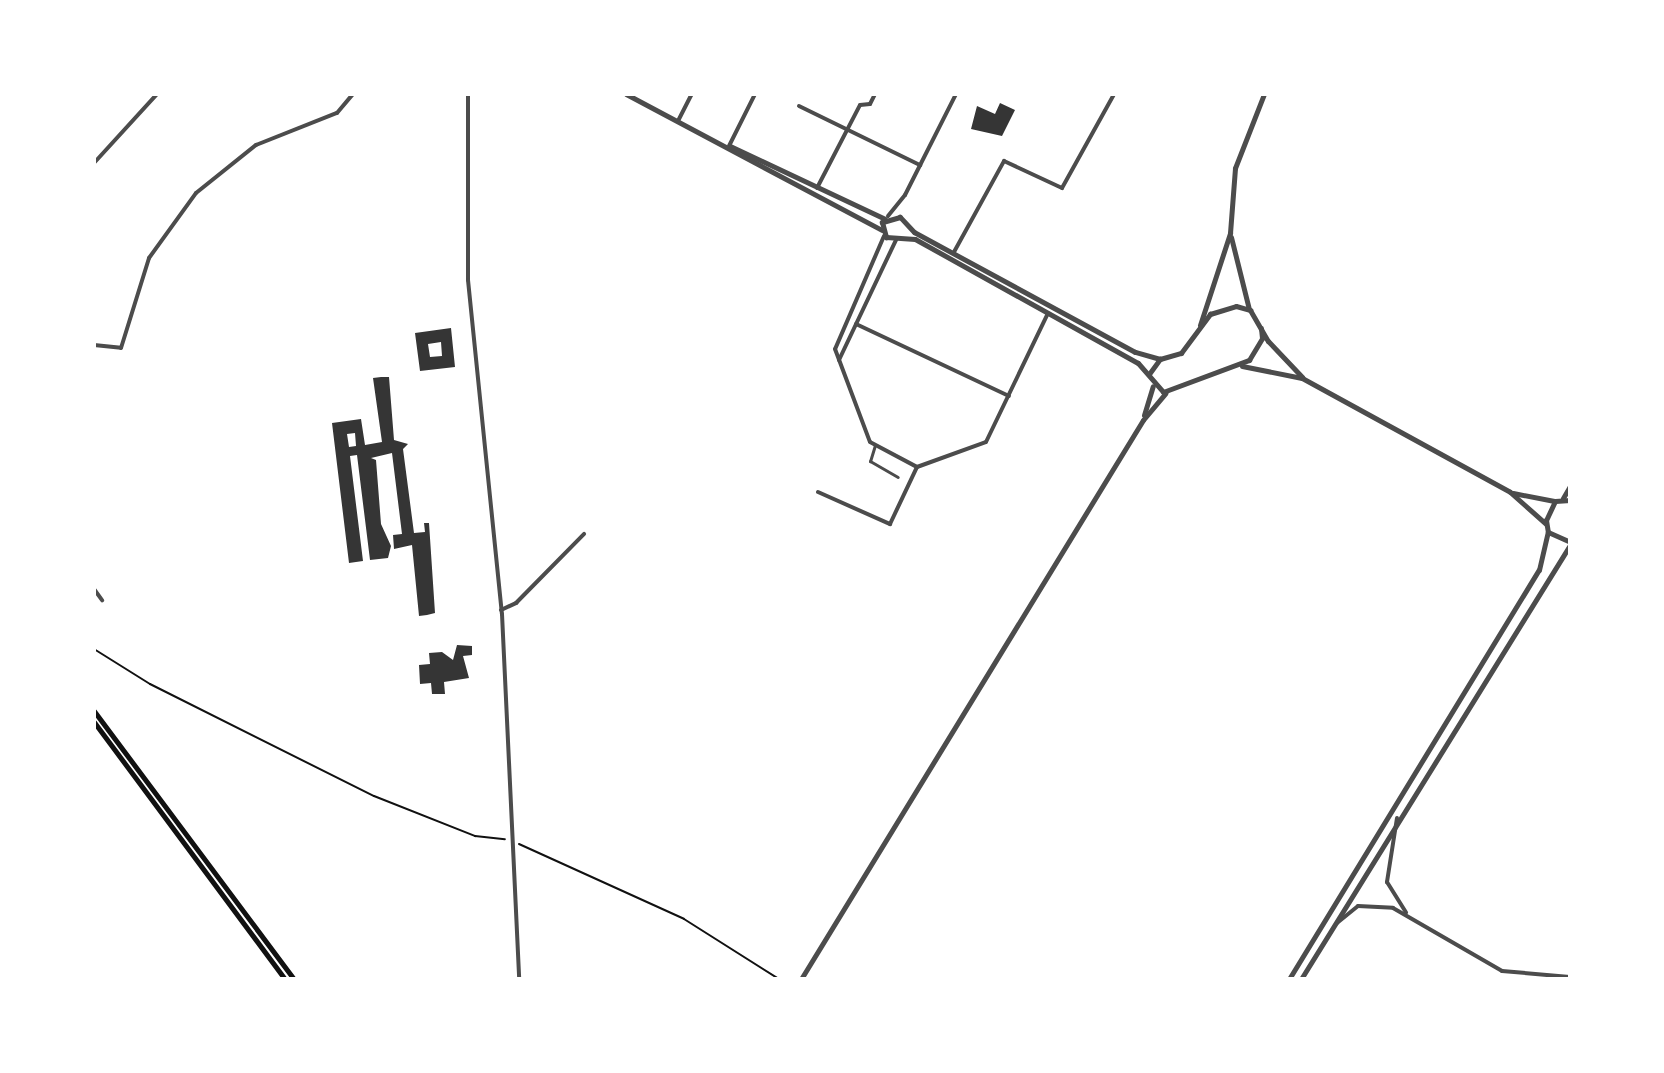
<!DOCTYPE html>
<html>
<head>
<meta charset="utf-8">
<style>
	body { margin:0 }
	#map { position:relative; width:1664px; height:1073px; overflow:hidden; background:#fff; font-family:Lato,sans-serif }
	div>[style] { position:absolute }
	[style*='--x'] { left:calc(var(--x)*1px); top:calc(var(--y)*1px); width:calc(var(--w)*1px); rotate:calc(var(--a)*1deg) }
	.building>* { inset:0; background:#353535 }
	.path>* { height:2px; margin:-1px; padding:0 1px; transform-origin:1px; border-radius:1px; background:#111 }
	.pedestrian>* { height:3px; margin:-1.5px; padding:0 1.5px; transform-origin:1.5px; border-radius:1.5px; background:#4c4c4c }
	.minor>* { height:4px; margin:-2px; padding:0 2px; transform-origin:2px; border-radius:2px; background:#4c4c4c }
	.tertiary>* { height:5px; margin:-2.5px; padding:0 2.5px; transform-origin:2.5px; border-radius:2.5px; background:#4c4c4c }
	.secondary>* { height:5px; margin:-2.5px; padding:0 2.5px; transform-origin:2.5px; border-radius:2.5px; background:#111 }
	span { translate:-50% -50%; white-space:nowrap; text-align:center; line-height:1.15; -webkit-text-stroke:7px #fff; paint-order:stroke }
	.frame { position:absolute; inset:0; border:96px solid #fff; pointer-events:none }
</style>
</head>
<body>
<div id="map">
	<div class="building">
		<div style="clip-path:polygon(1000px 103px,1015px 110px,1002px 136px,971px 129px,977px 106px,995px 114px)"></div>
		<div style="clip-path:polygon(evenodd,451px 328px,455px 367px,420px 371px,415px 333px,451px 328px,441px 342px,442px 356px,430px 357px,428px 344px,441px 342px)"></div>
		<div style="clip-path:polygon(evenodd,381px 377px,389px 377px,394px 440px,408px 444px,403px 449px,414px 533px,425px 532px,424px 523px,429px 523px,435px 613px,427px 615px,419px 616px,412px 545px,394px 549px,393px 535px,402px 534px,392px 453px,371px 458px,376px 460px,381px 524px,391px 546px,388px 558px,370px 560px,357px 455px,350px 456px,363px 561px,349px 563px,332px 423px,361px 419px,365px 445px,382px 442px,373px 378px,381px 377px,355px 433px,356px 446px,349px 447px,347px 434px,355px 433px)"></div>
		<div style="clip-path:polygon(457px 645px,472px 646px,472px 655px,463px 656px,469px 678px,444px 682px,445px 694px,432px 694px,431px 683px,420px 684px,419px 665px,430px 664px,429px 653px,442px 652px,453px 660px)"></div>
	</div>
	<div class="path">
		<div style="--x:94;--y:649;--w:66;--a:32"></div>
		<div style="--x:150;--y:684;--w:250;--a:26.6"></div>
		<div style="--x:374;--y:796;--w:109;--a:21.6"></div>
		<div style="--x:475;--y:836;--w:30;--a:6"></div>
		<div style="--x:519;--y:844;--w:181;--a:24.4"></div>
		<div style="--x:684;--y:919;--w:112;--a:32.3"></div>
	</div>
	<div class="pedestrian">
		<div style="--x:875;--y:445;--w:17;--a:107"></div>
		<div style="--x:870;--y:461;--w:32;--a:30"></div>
	</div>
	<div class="minor">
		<div style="--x:468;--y:94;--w:186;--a:90"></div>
		<div style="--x:468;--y:280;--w:336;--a:84.2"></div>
		<div style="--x:502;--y:614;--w:365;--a:87.3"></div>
		<div style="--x:799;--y:106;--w:135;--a:26"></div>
		<div style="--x:678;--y:121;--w:30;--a:-63"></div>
		<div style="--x:729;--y:146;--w:58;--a:-63.4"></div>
		<div style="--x:94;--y:163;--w:93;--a:-47.6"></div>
		<div style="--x:817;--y:188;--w:93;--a:-62.6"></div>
		<div style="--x:860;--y:105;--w:10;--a:-6"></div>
		<div style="--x:870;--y:104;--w:11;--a:-63"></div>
		<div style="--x:888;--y:216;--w:27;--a:-51"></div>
		<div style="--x:905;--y:195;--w:113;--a:-63.2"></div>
		<div style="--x:884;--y:236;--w:123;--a:113.4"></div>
		<div style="--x:835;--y:349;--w:99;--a:69.4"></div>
		<div style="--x:870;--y:442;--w:53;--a:28"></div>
		<div style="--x:954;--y:252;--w:104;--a:-61.2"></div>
		<div style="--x:1004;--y:161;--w:64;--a:25"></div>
		<div style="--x:1062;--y:188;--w:107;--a:-61"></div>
		<div style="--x:856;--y:324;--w:169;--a:25.2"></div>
		<div style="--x:94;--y:345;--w:27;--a:6"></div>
		<div style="--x:121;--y:348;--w:94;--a:-72.7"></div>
		<div style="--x:149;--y:258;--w:80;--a:-54.1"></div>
		<div style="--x:196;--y:193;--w:77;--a:-38.7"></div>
		<div style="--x:256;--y:145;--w:87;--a:-21.6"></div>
		<div style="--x:337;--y:113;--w:25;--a:-50"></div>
		<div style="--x:839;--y:360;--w:135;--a:-64.6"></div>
		<div style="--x:818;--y:492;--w:79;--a:24"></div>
		<div style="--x:890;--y:524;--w:63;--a:-64.7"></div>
		<div style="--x:917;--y:467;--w:73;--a:-19.9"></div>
		<div style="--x:986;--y:442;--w:143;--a:-64.3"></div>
		<div style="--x:94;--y:589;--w:14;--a:54"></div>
		<div style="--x:501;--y:610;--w:17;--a:-25"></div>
		<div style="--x:516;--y:603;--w:97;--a:-45.4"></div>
		<div style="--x:1397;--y:818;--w:65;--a:98.9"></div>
		<div style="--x:1387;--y:882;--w:36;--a:58"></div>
		<div style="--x:1337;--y:923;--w:27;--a:-39"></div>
		<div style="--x:1358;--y:906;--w:35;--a:3"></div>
		<div style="--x:1393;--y:908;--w:126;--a:30"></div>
		<div style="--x:1502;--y:971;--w:68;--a:5"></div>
	</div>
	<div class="tertiary">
		<div style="--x:626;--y:94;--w:290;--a:28"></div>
		<div style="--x:730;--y:146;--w:171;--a:25.2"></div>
		<div style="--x:1231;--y:237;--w:74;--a:76"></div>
		<div style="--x:1200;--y:325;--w:97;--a:-71.9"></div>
		<div style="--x:1230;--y:233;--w:65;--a:-85.6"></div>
		<div style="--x:1235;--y:168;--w:79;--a:-68.6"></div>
		<div style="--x:1160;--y:359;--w:26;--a:-164"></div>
		<div style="--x:1135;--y:352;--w:251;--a:-151.5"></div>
		<div style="--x:914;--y:232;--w:21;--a:-133"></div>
		<div style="--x:900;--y:217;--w:19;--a:164"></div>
		<div style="--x:882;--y:222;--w:16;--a:75"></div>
		<div style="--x:886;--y:237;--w:29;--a:4"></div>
		<div style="--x:915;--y:239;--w:255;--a:29.1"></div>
		<div style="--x:1138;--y:363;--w:38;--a:49"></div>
		<div style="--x:1163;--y:392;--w:92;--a:-20.4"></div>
		<div style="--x:1249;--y:360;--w:26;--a:-59"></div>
		<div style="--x:1262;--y:338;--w:10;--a:-96"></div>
		<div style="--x:1242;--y:366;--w:61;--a:11.3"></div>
		<div style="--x:1302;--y:378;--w:237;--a:28.7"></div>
		<div style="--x:1510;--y:492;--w:48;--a:41.6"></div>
		<div style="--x:1149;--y:374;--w:19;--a:-54"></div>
		<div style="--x:1160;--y:359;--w:22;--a:-16"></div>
		<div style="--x:1181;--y:353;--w:49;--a:-53.4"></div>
		<div style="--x:1210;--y:314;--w:27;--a:-17"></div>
		<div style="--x:1236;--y:306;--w:15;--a:16"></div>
		<div style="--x:1250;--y:310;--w:36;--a:60"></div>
		<div style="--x:1268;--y:341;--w:50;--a:46.6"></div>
		<div style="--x:1144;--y:415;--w:30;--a:-73"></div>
		<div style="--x:1513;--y:493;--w:42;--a:11"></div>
		<div style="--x:1563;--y:498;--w:14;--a:-60"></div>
		<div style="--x:1570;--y:500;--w:15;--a:176"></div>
		<div style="--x:1555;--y:501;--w:21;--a:115"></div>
		<div style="--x:1546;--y:520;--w:12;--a:81"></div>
		<div style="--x:1548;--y:532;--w:24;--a:24"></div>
		<div style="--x:801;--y:979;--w:655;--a:-58.54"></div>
		<div style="--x:1143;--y:420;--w:35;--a:-50"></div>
		<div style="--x:1289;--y:979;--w:479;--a:-58.6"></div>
		<div style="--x:1539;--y:570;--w:39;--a:-77"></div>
		<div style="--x:1301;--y:979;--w:511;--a:-58.21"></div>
	</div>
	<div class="secondary">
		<div style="--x:94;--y:711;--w:334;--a:53.3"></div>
		<div style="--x:94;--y:722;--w:320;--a:53.4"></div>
	</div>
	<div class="frame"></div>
</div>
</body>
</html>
